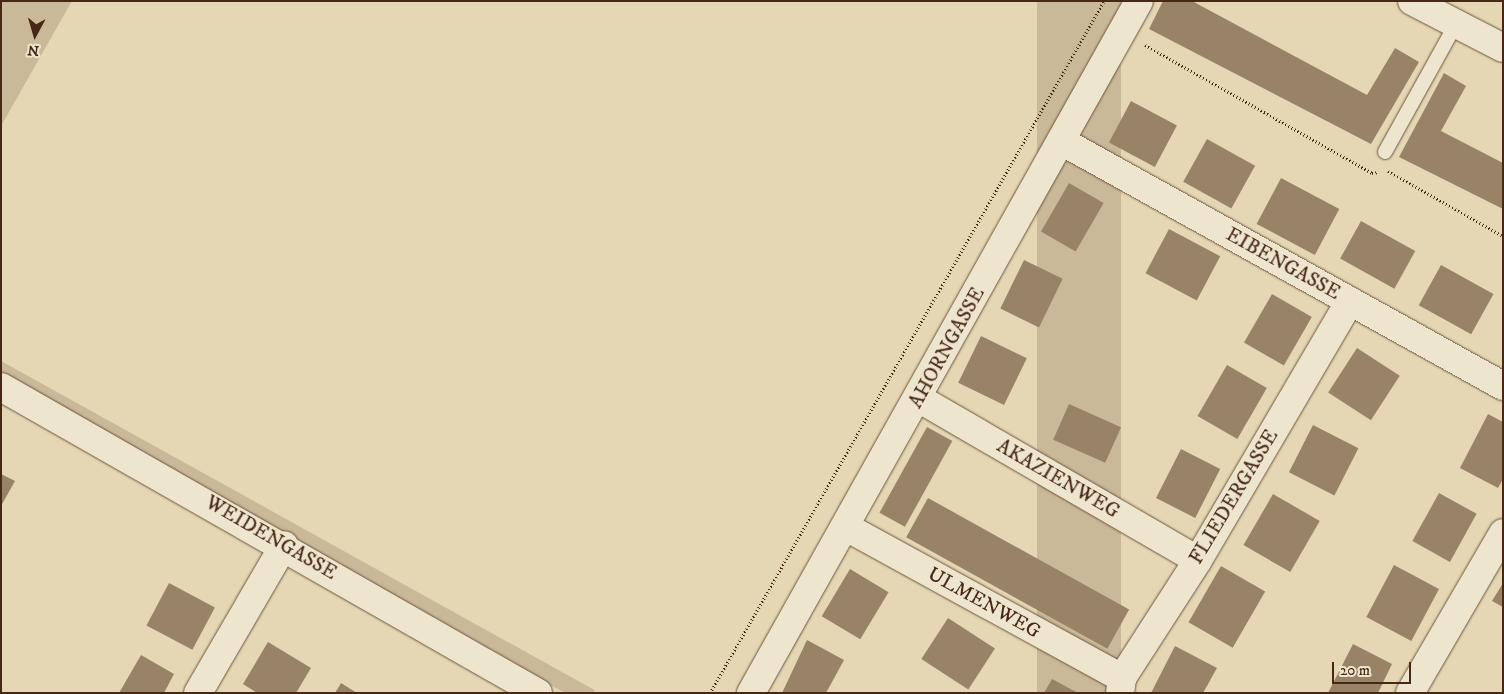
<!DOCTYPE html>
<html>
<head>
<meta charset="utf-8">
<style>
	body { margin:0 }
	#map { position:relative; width:1504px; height:694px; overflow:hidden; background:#e5d7b4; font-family:"IM FELL DW Pica",serif }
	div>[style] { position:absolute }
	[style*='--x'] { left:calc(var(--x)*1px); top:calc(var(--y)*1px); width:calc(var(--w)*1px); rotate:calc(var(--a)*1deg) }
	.green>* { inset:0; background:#cab999; transform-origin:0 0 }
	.building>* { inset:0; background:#998367; transform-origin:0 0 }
	.path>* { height:3px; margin-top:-1.5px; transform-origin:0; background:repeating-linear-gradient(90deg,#472814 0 1px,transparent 0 3.5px) }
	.roads { filter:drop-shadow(0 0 1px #6e543c) drop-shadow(0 0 1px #6e543c) }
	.lane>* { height:14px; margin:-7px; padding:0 7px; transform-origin:7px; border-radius:7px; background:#eee5ce }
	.street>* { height:28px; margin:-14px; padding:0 14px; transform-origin:14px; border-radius:14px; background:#eee5ce }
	span { translate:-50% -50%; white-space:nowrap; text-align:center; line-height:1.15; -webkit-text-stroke:4px #eee5ce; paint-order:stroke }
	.street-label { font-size:20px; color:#472814 }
	.frame { position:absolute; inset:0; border:2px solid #472814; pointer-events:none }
	.north { position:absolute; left:10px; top:10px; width:50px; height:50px; -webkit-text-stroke:4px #eee5ce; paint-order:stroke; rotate:186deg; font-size:14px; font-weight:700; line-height:20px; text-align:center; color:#472814 }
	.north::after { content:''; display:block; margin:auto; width:18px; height:22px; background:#472814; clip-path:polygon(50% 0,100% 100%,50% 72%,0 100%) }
	.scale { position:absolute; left:1332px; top:662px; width:79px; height:22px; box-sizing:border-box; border:2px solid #472814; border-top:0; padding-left:6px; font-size:15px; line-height:18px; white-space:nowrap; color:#472814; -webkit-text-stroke:4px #eee5ce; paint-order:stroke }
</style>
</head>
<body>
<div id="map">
	<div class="green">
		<div style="clip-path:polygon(1px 1px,72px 1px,1px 126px)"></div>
		<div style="left:1037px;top:1px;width:84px;height:794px"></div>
		<div style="left:1px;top:361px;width:679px;height:17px;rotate:29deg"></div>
	</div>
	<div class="building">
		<div style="clip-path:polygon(1163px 1px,1192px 1px,1367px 95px,1395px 48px,1419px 62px,1371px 144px,1149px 29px)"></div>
		<div style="clip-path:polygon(1444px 73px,1466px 86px,1441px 131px,1503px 163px,1503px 209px,1399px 157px)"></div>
		<div style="left:1131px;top:101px;width:52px;height:47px;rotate:28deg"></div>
		<div style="left:1207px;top:139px;width:55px;height:49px;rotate:29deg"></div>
		<div style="left:1281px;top:178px;width:66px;height:52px;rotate:28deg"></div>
		<div style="left:1069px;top:183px;width:40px;height:56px;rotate:30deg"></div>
		<div style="left:1361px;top:221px;width:62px;height:43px;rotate:29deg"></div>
		<div style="left:1169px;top:229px;width:58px;height:50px;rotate:28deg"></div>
		<div style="left:1024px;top:260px;width:43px;height:54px;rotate:26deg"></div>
		<div style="left:1441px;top:265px;width:60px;height:46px;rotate:29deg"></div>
		<div style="left:1272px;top:294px;width:46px;height:56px;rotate:30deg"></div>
		<div style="left:981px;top:336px;width:51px;height:52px;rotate:26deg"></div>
		<div style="left:1357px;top:348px;width:51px;height:53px;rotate:33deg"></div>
		<div style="left:1227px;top:365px;width:46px;height:59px;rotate:30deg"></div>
		<div style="left:1069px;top:404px;width:57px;height:39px;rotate:24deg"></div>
		<div style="clip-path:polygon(1488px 414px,1503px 422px,1503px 479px,1498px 488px,1460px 468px)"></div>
		<div style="left:1313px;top:425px;width:51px;height:53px;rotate:27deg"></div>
		<div style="left:927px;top:427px;width:29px;height:98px;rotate:29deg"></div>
		<div style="left:1181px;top:449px;width:44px;height:55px;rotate:27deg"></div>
		<div style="clip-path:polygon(1px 474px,15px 481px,1px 506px)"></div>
		<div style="left:1439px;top:493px;width:43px;height:55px;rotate:29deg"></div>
		<div style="left:1273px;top:494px;width:54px;height:59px;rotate:30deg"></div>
		<div style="left:928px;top:498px;width:230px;height:45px;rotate:29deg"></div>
		<div style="left:1394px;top:565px;width:51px;height:59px;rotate:28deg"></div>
		<div style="left:1221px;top:566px;width:51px;height:65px;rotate:30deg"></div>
		<div style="left:850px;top:569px;width:45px;height:55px;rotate:31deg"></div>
		<div style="left:169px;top:583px;width:52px;height:48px;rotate:28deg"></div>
		<div style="clip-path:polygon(1503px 583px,1503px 607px,1492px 601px)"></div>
		<div style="left:948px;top:618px;width:56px;height:49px;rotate:33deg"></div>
		<div style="clip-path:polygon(807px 640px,844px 660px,826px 693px,782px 693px)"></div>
		<div style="clip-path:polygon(268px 642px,311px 668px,296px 693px,257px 693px,243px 684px)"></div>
		<div style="clip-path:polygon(1353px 644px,1392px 664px,1378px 693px,1328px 693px)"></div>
		<div style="clip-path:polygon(1175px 646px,1217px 668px,1203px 693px,1151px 693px)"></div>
		<div style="clip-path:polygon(141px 655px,174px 674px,164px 693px,119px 693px)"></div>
		<div style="clip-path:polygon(1052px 679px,1078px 693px,1044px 693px)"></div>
		<div style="clip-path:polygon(341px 683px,357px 693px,335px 693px)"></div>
	</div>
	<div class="path">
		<div style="--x:1145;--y:45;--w:261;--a:29.4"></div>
		<div style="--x:1372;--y:173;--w:7;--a:-8"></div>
		<div style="--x:1388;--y:171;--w:132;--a:29.5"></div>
		<div style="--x:710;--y:693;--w:796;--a:-60.34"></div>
	</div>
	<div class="roads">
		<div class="lane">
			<div style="--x:1385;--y:152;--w:146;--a:-61"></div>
		</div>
		<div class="street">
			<div style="--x:1412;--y:1;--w:102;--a:27.3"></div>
			<div style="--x:1063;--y:142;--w:503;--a:29.01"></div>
			<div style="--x:1;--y:387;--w:618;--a:29.68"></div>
			<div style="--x:918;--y:398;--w:323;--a:30.1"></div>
			<div style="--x:846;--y:527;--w:315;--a:28.7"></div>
			<div style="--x:198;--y:693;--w:171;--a:-59.8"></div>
			<div style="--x:751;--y:693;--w:793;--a:-60.72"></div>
			<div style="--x:1120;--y:693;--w:15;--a:-82"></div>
			<div style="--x:1122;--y:678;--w:140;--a:-57.2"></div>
			<div style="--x:1198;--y:560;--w:300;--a:-59.6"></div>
			<div style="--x:1410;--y:693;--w:185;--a:-59.8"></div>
		</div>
	</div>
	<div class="street-label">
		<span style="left:1283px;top:264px;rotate:29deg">EIBENGASSE</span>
		<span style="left:947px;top:348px;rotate:-61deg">AHORNGASSE</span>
		<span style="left:1058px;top:479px;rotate:30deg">AKAZIENWEG</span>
		<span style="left:1234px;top:497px;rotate:-59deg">FLIEDERGASSE</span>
		<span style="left:271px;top:538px;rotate:30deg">WEIDENGASSE</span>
		<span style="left:984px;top:603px;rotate:29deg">ULMENWEG</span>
	</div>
	<div class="frame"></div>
	<div class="north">N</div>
	<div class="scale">20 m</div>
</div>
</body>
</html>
